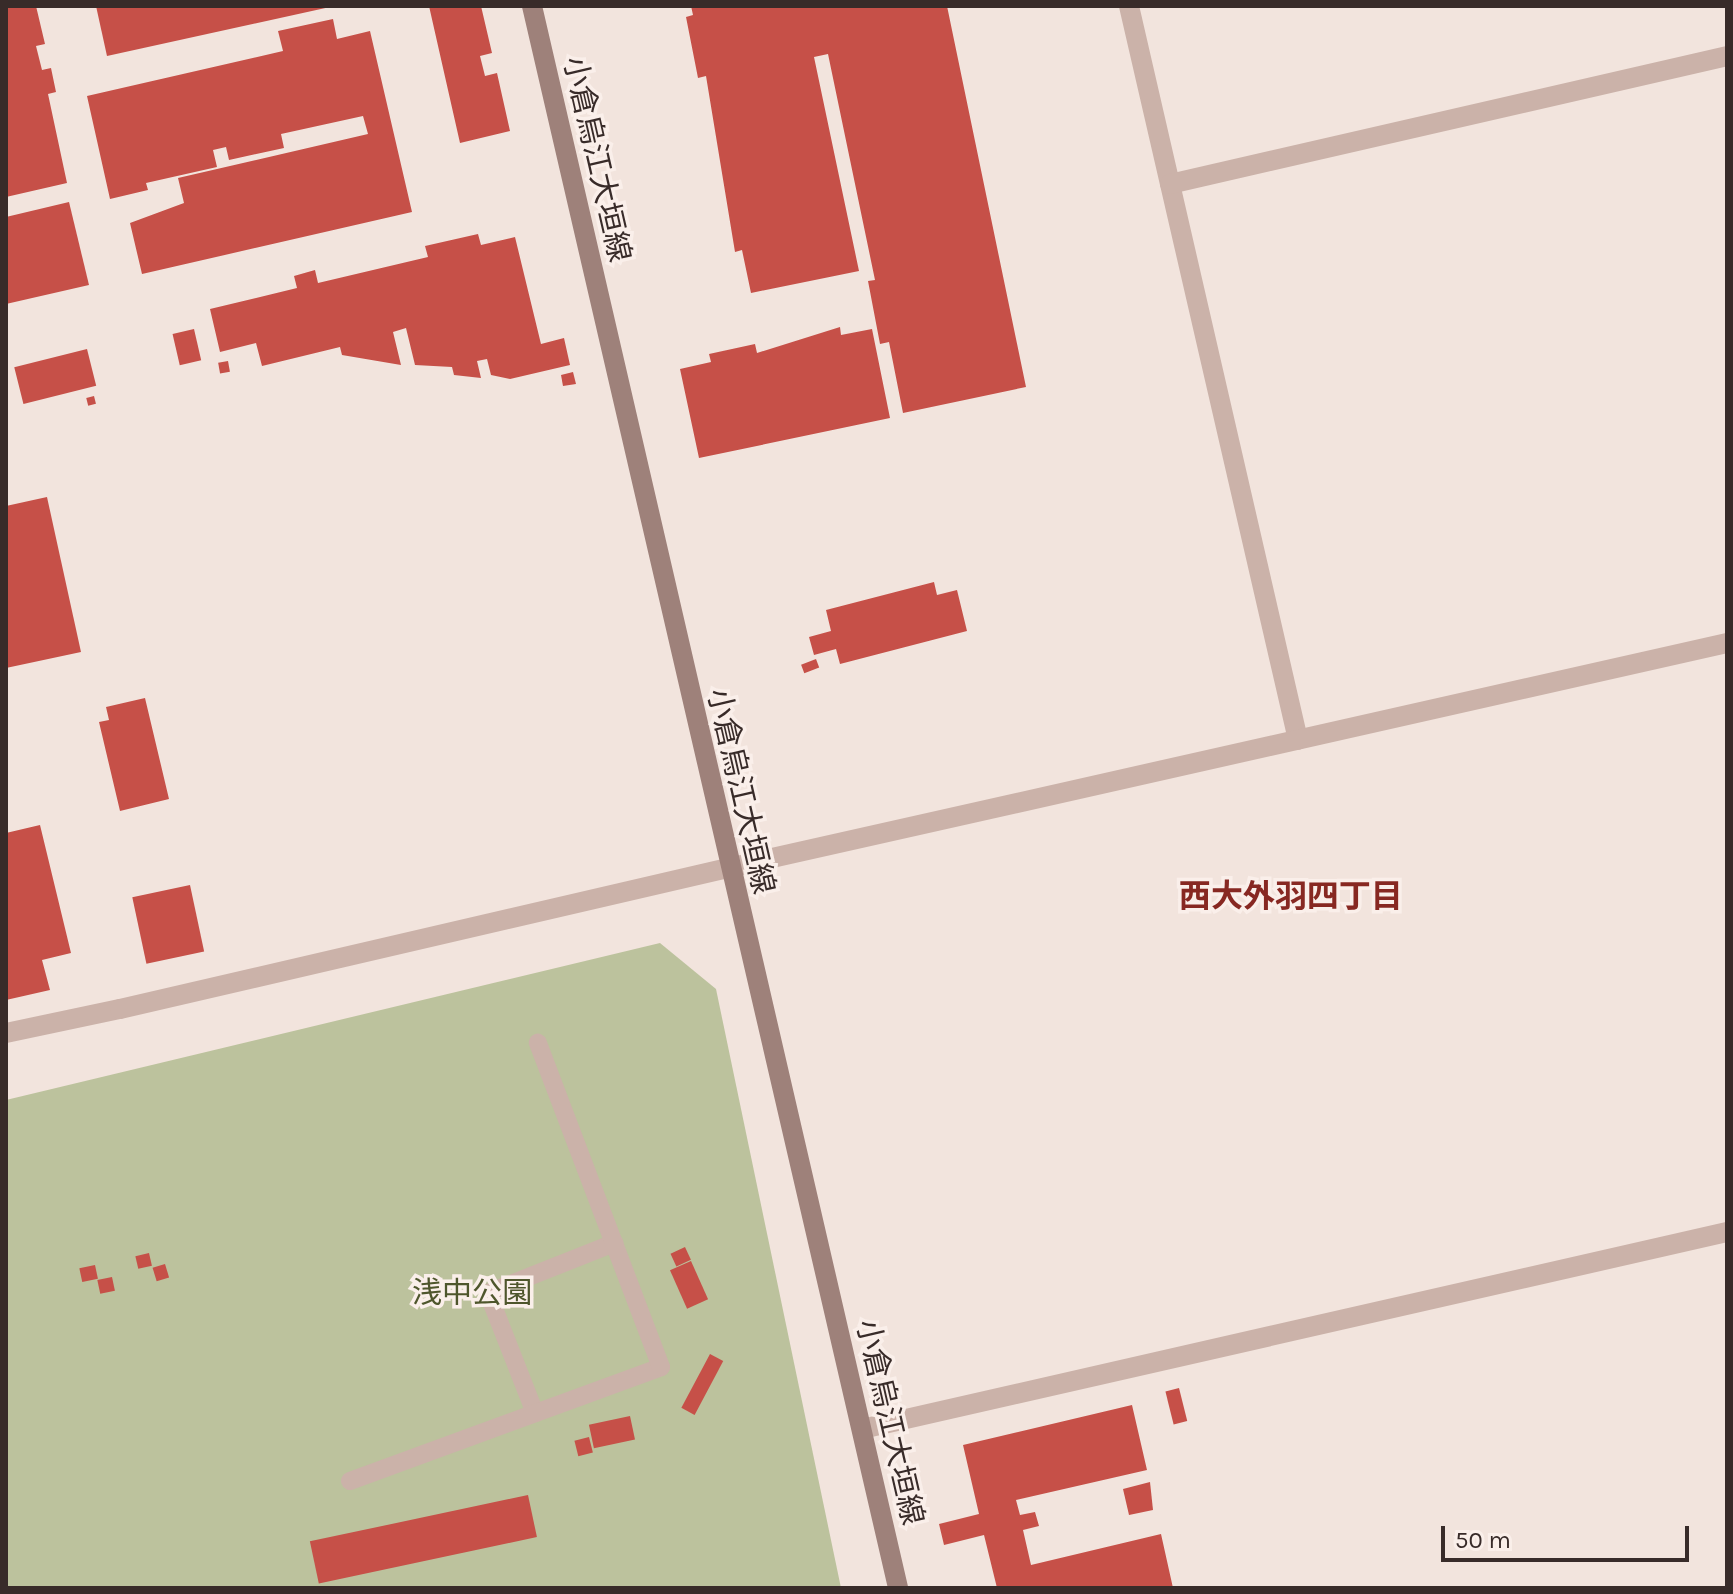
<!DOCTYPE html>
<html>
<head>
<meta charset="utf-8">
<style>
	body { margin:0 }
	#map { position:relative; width:1733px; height:1594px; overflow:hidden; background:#f2e4dd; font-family:Karla,"Noto Sans JP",sans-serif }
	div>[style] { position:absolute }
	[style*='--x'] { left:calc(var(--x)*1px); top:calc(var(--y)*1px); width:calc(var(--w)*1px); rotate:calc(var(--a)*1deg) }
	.green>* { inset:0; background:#bcc29d }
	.building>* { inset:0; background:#c65048; transform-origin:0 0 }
	.service>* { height:18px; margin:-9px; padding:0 9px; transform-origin:9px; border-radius:9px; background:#cbb2a9 }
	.minor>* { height:20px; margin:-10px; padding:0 10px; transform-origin:10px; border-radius:10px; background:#cbb2a9 }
	.tertiary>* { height:20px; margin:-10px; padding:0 10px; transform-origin:10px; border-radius:10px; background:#cbb2a9 }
	.secondary>* { height:20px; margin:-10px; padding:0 10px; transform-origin:10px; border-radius:10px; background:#9e817a }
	span { translate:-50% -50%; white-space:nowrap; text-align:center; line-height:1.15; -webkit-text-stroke:7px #faefea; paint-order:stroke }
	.street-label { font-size:30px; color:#382b29 }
	.park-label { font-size:30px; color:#4e562c }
	.neighbourhood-label { font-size:32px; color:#872822; font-weight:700 }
	.frame { position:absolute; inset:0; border:8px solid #382b29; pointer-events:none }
	.scale { position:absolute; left:1441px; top:1526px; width:248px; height:36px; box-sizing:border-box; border:4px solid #382b29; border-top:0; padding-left:10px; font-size:24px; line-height:28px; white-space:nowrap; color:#382b29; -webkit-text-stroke:6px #faefea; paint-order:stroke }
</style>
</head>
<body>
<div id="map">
	<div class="green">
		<div style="clip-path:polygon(660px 943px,716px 989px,841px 1588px,6px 1588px,6px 1100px)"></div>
	</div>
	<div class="building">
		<div style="clip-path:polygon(6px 6px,36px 6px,45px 44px,36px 46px,42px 70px,51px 68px,56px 92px,48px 94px,67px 183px,6px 197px)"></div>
		<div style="clip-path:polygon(96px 6px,330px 6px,330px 7px,107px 56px)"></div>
		<div style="clip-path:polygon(429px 6px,481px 6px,492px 53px,480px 56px,485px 76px,497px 73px,510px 131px,460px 143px)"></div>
		<div style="clip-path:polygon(691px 6px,947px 6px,1026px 387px,903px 413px,889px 342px,880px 344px,868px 281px,875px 280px,828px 54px,814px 57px,859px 271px,751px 293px,742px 250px,735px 252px,706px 76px,698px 78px,686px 17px,693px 15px)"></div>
		<div style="clip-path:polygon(333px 19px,337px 39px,370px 31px,412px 212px,142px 274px,130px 223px,184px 203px,178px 178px,368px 134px,363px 116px,281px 134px,284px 148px,229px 160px,226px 147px,213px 150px,217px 167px,146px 183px,148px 190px,110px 199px,87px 96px,283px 51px,278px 31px)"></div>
		<div style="clip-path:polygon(69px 202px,89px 285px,6px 304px,6px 217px)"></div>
		<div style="clip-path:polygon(478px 234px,481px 245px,515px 237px,541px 344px,564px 338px,570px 365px,510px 379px,491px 375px,487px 359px,477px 361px,481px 378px,454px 375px,452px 367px,415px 365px,406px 328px,393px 332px,401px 365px,342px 355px,340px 347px,262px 366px,256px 343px,220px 352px,210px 309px,297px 288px,294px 276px,315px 270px,318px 283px,428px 257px,425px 246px)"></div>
		<div style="clip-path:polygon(840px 327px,841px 335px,872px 329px,890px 418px,699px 458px,680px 369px,711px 362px,709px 354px,755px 344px,757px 353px)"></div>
		<div style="left:194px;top:329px;width:32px;height:22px;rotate:77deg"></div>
		<div style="left:87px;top:349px;width:38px;height:75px;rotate:76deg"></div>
		<div style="left:228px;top:361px;width:11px;height:10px;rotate:80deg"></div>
		<div style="clip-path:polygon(573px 372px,576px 384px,563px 386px,561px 375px)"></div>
		<div style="left:94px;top:396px;width:8px;height:8px;rotate:76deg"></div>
		<div style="clip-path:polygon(47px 497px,81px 652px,6px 668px,6px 506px)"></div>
		<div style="clip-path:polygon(934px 582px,937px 595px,957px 590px,967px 631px,840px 664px,836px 649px,814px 655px,809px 637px,831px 631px,826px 610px)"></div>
		<div style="left:816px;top:659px;width:9px;height:16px;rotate:69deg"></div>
		<div style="clip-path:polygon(145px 698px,169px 799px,120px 811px,99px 722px,109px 720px,106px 707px)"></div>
		<div style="clip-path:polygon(40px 825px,71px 953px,42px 960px,50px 990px,6px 1000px,6px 833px)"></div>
		<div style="left:190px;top:885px;width:68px;height:59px;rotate:78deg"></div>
		<div style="left:685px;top:1247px;width:14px;height:16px;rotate:65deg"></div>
		<div style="left:149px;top:1253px;width:13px;height:14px;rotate:77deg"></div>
		<div style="left:691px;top:1261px;width:42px;height:23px;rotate:66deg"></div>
		<div style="left:165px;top:1264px;width:14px;height:13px;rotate:73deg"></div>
		<div style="left:95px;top:1265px;width:14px;height:16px;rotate:78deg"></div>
		<div style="left:112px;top:1277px;width:14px;height:15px;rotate:78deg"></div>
		<div style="left:710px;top:1354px;width:15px;height:61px;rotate:28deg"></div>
		<div style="left:1179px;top:1388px;width:34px;height:14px;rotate:76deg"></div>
		<div style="clip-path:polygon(1132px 1405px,1147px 1470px,1016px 1500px,1020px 1515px,1035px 1512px,1039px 1526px,1023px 1530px,1031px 1565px,1161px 1534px,1173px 1588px,997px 1588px,984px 1535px,944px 1545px,939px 1524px,979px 1514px,963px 1445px)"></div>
		<div style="left:630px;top:1416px;width:24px;height:42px;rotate:78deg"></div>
		<div style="left:589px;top:1437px;width:16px;height:15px;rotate:76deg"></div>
		<div style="clip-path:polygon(1150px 1482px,1153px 1510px,1129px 1515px,1123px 1489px)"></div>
		<div style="left:528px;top:1495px;width:43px;height:223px;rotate:78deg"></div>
	</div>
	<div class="service">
		<div style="--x:535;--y:1413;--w:129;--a:-111.4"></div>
		<div style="--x:488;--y:1293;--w:136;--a:-21.6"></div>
		<div style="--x:350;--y:1481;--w:331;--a:-20.1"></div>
		<div style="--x:661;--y:1367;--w:347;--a:-110.8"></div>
	</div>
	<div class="minor">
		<div style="--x:1129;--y:6;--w:753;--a:77.03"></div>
		<div style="--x:1170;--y:184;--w:572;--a:-12.94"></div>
		<div style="--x:728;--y:868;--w:1024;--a:-12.69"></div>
		<div style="--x:6;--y:1033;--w:116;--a:-11.9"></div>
		<div style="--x:862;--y:1429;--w:887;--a:-12.83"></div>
	</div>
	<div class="tertiary">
		<div style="--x:120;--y:1009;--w:624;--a:-13.06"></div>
	</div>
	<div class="secondary">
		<div style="--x:532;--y:6;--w:1624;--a:76.97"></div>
	</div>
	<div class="street-label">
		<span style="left:597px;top:159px;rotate:77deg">小倉烏江大垣線</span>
		<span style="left:741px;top:791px;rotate:77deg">小倉烏江大垣線</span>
		<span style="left:890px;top:1422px;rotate:77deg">小倉烏江大垣線</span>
	</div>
	<div class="park-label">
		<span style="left:472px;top:1293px">浅中公園</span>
	</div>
	<div class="neighbourhood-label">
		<span style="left:1291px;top:897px">西大外羽四丁目</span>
	</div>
	<div class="frame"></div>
	<div class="scale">50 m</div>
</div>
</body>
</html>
